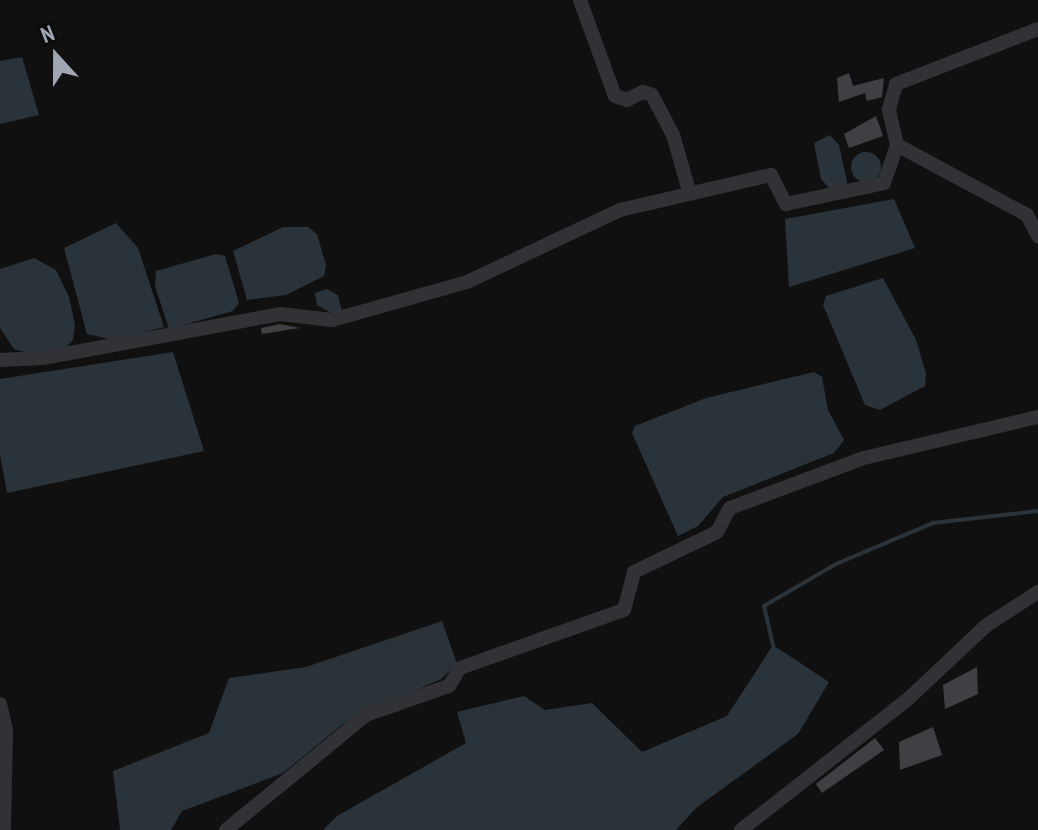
<!DOCTYPE html>
<html>
<head>
<meta charset="utf-8">
<style>
	body { margin:0 }
	#map { position:relative; width:1038px; height:830px; overflow:hidden; background:#101011; font-family:"PT Sans Narrow",sans-serif }
	div>[style] { position:absolute }
	[style*='--x'] { left:calc(var(--x)*1px); top:calc(var(--y)*1px); width:calc(var(--w)*1px); rotate:calc(var(--a)*1deg) }
	.water>* { inset:0; background:#2a3339 }
	.round { border-radius:50% }
	.stream>* { height:4px; margin:-2px; padding:0 2px; transform-origin:2px; border-radius:2px; background:#2a3339 }
	.building>* { inset:0; background:#3f4044 }
	.minor>* { height:14px; margin:-7px; padding:0 7px; transform-origin:7px; border-radius:7px; background:#313236 }
	span { translate:-50% -50%; white-space:nowrap; text-align:center; line-height:1.15; -webkit-text-stroke:6px #0b0b0c; paint-order:stroke }
	.north { position:absolute; left:16px; top:16px; width:80px; height:80px; -webkit-text-stroke:6px #0b0b0c; paint-order:stroke; rotate:339deg; font-size:22px; font-weight:700; line-height:32px; text-align:center; color:#a1a7b2 }
	.north::after { content:''; display:block; margin:auto; width:28px; height:36px; background:#a1a7b2; clip-path:polygon(50% 0,100% 100%,50% 72%,0 100%) }
</style>
</head>
<body>
<div id="map">
	<div class="water">
		<div style="clip-path:polygon(22px 57px,39px 115px,0 124px,0 61px)"></div>
		<div style="clip-path:polygon(830px 135px,839px 145px,848px 186px,829px 188px,821px 179px,814px 143px)"></div>
		<div class="round" style="left:851px;top:152px;width:30px;height:30px"></div>
		<div style="clip-path:polygon(894px 199px,915px 248px,789px 287px,785px 219px)"></div>
		<div style="clip-path:polygon(116px 223px,138px 248px,164px 327px,113px 340px,87px 334px,64px 248px)"></div>
		<div style="clip-path:polygon(283px 227px,308px 227px,317px 234px,326px 265px,324px 276px,286px 295px,247px 300px,233px 251px)"></div>
		<div style="clip-path:polygon(216px 254px,225px 256px,239px 303px,233px 311px,169px 329px,155px 286px,156px 271px)"></div>
		<div style="clip-path:polygon(34px 258px,56px 270px,69px 297px,75px 325px,73px 340px,64px 349px,31px 354px,14px 349px,0 328px,0 269px)"></div>
		<div style="clip-path:polygon(883px 278px,916px 340px,926px 373px,925px 386px,880px 410px,865px 405px,823px 305px,826px 296px)"></div>
		<div style="clip-path:polygon(327px 289px,338px 295px,342px 311px,334px 315px,317px 305px,315px 293px)"></div>
		<div style="clip-path:polygon(173px 352px,204px 451px,7px 493px,0 455px,0 379px)"></div>
		<div style="clip-path:polygon(814px 372px,822px 377px,828px 410px,844px 440px,834px 453px,723px 497px,698px 526px,678px 536px,632px 433px,635px 426px,706px 398px)"></div>
		<div style="clip-path:polygon(442px 621px,457px 664px,441px 679px,344px 723px,283px 773px,182px 811px,171px 830px,120px 830px,113px 771px,209px 733px,229px 678px,306px 667px)"></div>
		<div style="clip-path:polygon(773px 645px,829px 682px,798px 734px,696px 808px,676px 830px,323px 830px,337px 816px,466px 743px,457px 712px,524px 696px,545px 710px,592px 703px,642px 752px,727px 716px)"></div>
	</div>
	<div class="stream">
		<div style="--x:773;--y:645;--w:40;--a:-103"></div>
		<div style="--x:764;--y:606;--w:83;--a:-30.3"></div>
		<div style="--x:836;--y:564;--w:105;--a:-22.9"></div>
		<div style="--x:933;--y:523;--w:106;--a:-6.5"></div>
	</div>
	<div class="building">
		<div style="clip-path:polygon(849px 73px,853px 86px,884px 78px,882px 97px,867px 101px,865px 93px,839px 102px,837px 78px)"></div>
		<div style="clip-path:polygon(876px 116px,883px 136px,849px 148px,844px 134px)"></div>
		<div style="clip-path:polygon(280px 324px,300px 328px,262px 334px,261px 328px)"></div>
		<div style="clip-path:polygon(977px 667px,978px 694px,945px 709px,943px 685px)"></div>
		<div style="clip-path:polygon(933px 727px,942px 755px,900px 770px,899px 742px)"></div>
		<div style="clip-path:polygon(875px 738px,884px 750px,822px 793px,816px 784px)"></div>
	</div>
	<div class="minor">
		<div style="--x:580;--y:0;--w:102;--a:70"></div>
		<div style="--x:615;--y:96;--w:13;--a:18"></div>
		<div style="--x:627;--y:100;--w:18;--a:-27"></div>
		<div style="--x:643;--y:92;--w:9;--a:18"></div>
		<div style="--x:652;--y:95;--w:45;--a:62.3"></div>
		<div style="--x:673;--y:135;--w:61;--a:73.9"></div>
		<div style="--x:897;--y:145;--w:37;--a:-103"></div>
		<div style="--x:889;--y:109;--w:26;--a:-74"></div>
		<div style="--x:896;--y:84;--w:152;--a:-21.2"></div>
		<div style="--x:0;--y:360;--w:43;--a:-2.7"></div>
		<div style="--x:43;--y:358;--w:241;--a:-10.5"></div>
		<div style="--x:280;--y:314;--w:52;--a:6.6"></div>
		<div style="--x:332;--y:320;--w:140;--a:-15.7"></div>
		<div style="--x:467;--y:282;--w:169;--a:-25.2"></div>
		<div style="--x:620;--y:210;--w:155;--a:-13.1"></div>
		<div style="--x:771;--y:175;--w:33;--a:63"></div>
		<div style="--x:786;--y:204;--w:100;--a:-12.1"></div>
		<div style="--x:884;--y:183;--w:40;--a:-71.1"></div>
		<div style="--x:897;--y:145;--w:148;--a:28.3"></div>
		<div style="--x:1027;--y:215;--w:24;--a:62"></div>
		<div style="--x:0;--y:704;--w:28;--a:77"></div>
		<div style="--x:6;--y:731;--w:99;--a:91.2"></div>
		<div style="--x:226;--y:830;--w:181;--a:-39.4"></div>
		<div style="--x:366;--y:715;--w:88;--a:-19.3"></div>
		<div style="--x:449;--y:686;--w:21;--a:-59"></div>
		<div style="--x:460;--y:668;--w:174;--a:-19.5"></div>
		<div style="--x:624;--y:610;--w:39;--a:-75"></div>
		<div style="--x:634;--y:572;--w:92;--a:-25.7"></div>
		<div style="--x:717;--y:532;--w:27;--a:-62"></div>
		<div style="--x:730;--y:508;--w:143;--a:-20.5"></div>
		<div style="--x:864;--y:458;--w:179;--a:-13.3"></div>
		<div style="--x:741;--y:830;--w:211;--a:-38.1"></div>
		<div style="--x:907;--y:700;--w:110;--a:-43.2"></div>
		<div style="--x:987;--y:625;--w:61;--a:-32.9"></div>
	</div>
	<div class="north">N</div>
</div>
</body>
</html>
